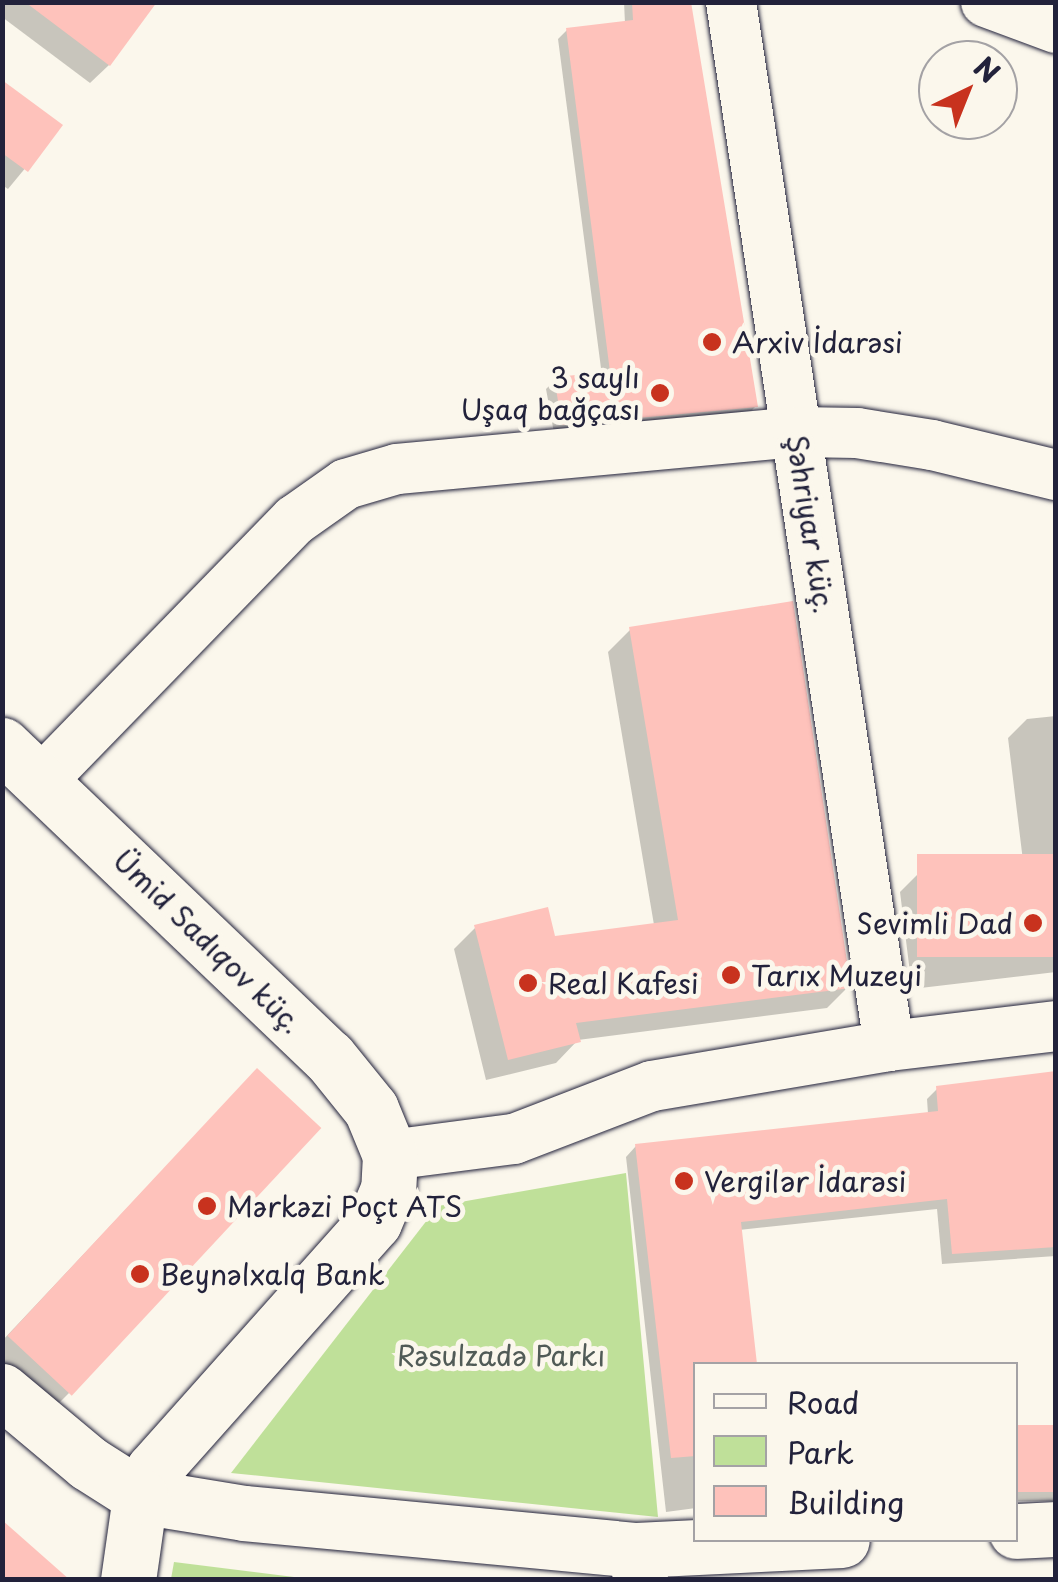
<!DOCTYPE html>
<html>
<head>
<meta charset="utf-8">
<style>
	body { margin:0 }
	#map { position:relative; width:1058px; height:1582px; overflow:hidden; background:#fbf7ec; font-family:"Playpen Sans",sans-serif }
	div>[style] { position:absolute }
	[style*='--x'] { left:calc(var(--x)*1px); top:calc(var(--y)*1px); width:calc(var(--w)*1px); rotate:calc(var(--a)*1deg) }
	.green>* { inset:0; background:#bfe099 }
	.shadow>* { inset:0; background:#0003; transform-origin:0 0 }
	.building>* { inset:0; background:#fec2bb; transform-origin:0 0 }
	.roads { filter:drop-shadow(0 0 2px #22223b) drop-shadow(0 0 2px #22223b) }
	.minor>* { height:50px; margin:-25px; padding:0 25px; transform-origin:25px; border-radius:25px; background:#fbf7ec }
	.tertiary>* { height:55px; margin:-27.5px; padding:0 27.5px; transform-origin:27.5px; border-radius:27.5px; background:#fbf7ec }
	.secondary>* { height:55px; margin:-27.5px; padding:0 27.5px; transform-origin:27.5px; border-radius:27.5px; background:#fbf7ec }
	.dots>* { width:28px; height:28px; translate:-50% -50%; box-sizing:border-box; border:5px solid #fbf7ec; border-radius:50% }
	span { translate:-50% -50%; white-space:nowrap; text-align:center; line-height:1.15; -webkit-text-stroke:10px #fbf7ec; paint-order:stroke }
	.poi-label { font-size:28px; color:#22223b }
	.left { translate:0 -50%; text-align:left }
	.right { translate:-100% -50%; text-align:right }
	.street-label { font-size:28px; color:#22223b }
	.park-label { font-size:28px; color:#515b57 }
	.frame { position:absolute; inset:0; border:5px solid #22223b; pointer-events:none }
	.legend { position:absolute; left:693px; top:1362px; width:325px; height:180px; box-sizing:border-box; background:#fbf7ec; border:2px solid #a4a2a5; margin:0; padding:12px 18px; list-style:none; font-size:30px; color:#22223b }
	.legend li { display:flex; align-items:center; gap:20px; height:50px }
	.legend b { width:50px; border:2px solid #a4a2a5 }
	.north { position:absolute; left:918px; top:40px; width:100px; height:100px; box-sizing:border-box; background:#fbf7ec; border:2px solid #a4a2a5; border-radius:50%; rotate:43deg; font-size:28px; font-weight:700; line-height:40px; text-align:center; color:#22223b }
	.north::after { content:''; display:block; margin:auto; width:35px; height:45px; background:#c8321e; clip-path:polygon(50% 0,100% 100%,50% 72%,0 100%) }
</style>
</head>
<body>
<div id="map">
	<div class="green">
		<div style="clip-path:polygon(626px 1173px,658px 1517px,231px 1473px,438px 1206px)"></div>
		<div style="clip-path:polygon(174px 1562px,310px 1579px,171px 1579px)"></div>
	</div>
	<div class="shadow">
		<div style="clip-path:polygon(2px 2px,128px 2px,109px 65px,90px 83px,2px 17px)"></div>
		<div style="clip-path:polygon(624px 2px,689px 2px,756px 406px,747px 415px,554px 433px,546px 389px,555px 380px,602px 376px,558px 39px,567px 30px,625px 24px)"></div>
		<div style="clip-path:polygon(2px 84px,60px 126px,8px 189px,2px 185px)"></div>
		<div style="clip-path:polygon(630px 630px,848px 987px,827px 1008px,578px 1040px,556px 1063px,486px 1080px,454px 949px,476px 927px,553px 938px,654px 925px,608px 652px)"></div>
		<div style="clip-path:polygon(1056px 716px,1056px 972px,912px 989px,900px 892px,919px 873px,1023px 861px,1008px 738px,1027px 719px)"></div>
		<div style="clip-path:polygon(1056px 1073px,1056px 1256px,942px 1264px,937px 1209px,739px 1230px,755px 1364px,696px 1364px,696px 1508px,666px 1512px,626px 1157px,636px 1146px,928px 1114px,927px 1099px,937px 1089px)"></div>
		<div style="clip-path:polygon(224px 1105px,69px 1393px,36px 1426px,2px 1394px,2px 1341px)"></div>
		<div style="left:1016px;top:1428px;width:40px;height:73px"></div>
	</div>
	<div class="building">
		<div style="clip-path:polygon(25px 2px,157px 2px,110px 66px)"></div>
		<div style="clip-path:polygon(632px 2px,691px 2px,758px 407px,562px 425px,554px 377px,610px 372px,566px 28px,633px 20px)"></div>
		<div style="clip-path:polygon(2px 80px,63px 125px,28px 172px,2px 153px)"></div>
		<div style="clip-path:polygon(793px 601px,851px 988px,576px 1023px,581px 1042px,508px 1060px,474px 925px,548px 907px,555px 936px,678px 920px,629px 627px)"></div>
		<div style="left:1056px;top:854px;width:103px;height:139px;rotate:90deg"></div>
		<div style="left:257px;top:1068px;width:88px;height:366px;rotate:43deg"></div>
		<div style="clip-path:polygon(1056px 1071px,1056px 1247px,952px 1254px,947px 1199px,741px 1222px,757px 1364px,696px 1364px,696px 1456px,671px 1458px,635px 1144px,938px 1111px,936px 1086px)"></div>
		<div style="left:1056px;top:1425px;width:67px;height:40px;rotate:90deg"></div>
		<div style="clip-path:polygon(2px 1520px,70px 1580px,2px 1580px)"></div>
	</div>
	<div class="roads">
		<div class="minor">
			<div style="--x:731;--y:2;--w:1056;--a:81.39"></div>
			<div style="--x:986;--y:2;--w:75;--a:20.4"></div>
			<div style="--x:40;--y:782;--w:366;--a:-45.8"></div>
			<div style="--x:295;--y:520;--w:62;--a:-35.2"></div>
			<div style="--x:346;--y:484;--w:53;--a:-16.4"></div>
			<div style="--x:397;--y:469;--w:403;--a:-5.3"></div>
			<div style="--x:798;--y:432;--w:59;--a:1"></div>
			<div style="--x:857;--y:433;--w:76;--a:9.1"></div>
			<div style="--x:932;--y:445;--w:128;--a:13.6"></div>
			<div style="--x:390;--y:1155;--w:125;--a:-7.4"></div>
			<div style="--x:514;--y:1139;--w:148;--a:-21"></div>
			<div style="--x:652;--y:1086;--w:240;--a:-9.6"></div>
			<div style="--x:889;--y:1046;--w:168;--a:-6.8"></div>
		</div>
		<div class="tertiary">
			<div style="--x:140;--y:1496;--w:105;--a:9.3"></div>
			<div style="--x:244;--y:1513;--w:394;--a:5.4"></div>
			<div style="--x:636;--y:1550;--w:30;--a:82"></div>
			<div style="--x:1016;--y:1531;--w:40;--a:-2.9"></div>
			<div style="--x:636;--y:1550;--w:206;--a:-2.8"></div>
		</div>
		<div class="secondary">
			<div style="--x:2;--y:745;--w:452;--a:43.7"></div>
			<div style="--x:329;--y:1057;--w:67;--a:51.1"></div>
			<div style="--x:371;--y:1109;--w:50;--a:67.6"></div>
			<div style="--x:390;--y:1155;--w:34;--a:93"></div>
			<div style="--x:388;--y:1189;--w:36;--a:113"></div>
			<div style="--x:374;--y:1222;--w:332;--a:131.7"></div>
			<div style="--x:153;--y:1470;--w:29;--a:117"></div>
			<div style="--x:140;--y:1496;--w:85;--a:98.1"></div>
			<div style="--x:2;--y:1391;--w:112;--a:39.9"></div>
			<div style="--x:88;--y:1463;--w:62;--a:32.4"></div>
		</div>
	</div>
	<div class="dots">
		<div style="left:712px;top:342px;background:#c8321e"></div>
		<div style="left:660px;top:393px;background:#c8321e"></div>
		<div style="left:1033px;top:923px;background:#c8321e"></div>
		<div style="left:731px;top:975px;background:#c8321e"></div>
		<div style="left:528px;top:983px;background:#c8321e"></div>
		<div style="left:684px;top:1181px;background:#c8321e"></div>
		<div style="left:207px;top:1206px;background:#c8321e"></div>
		<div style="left:140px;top:1274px;background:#c8321e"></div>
	</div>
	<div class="poi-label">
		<span class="left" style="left:732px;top:342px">Arxiv İdarəsi</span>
		<span class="right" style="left:640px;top:393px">3 saylı<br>Uşaq bağçası</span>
		<span class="right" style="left:1013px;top:923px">Sevimli Dad</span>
		<span class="left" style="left:751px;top:975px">Tarıx Muzeyi</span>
		<span class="left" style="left:548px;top:983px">Real Kafesi</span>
		<span class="left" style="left:704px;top:1181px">Vergilər İdarəsi</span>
		<span class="left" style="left:227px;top:1206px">Mərkəzi Poçt ATS</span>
		<span class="left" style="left:160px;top:1274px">Beynəlxalq Bank</span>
	</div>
	<div class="street-label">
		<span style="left:811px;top:524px;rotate:81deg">Şəhriyar küç.</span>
		<span style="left:208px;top:941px;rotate:44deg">Ümid Sadıqov küç.</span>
	</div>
	<div class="park-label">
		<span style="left:501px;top:1355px">Rəsulzadə Parkı</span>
	</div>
	<div class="frame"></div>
	<ul class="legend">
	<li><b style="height:12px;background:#fbf7ec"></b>Road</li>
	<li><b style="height:28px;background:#bfe099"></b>Park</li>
	<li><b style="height:28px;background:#fec2bb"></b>Building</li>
	</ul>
	<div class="north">N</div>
</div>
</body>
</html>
